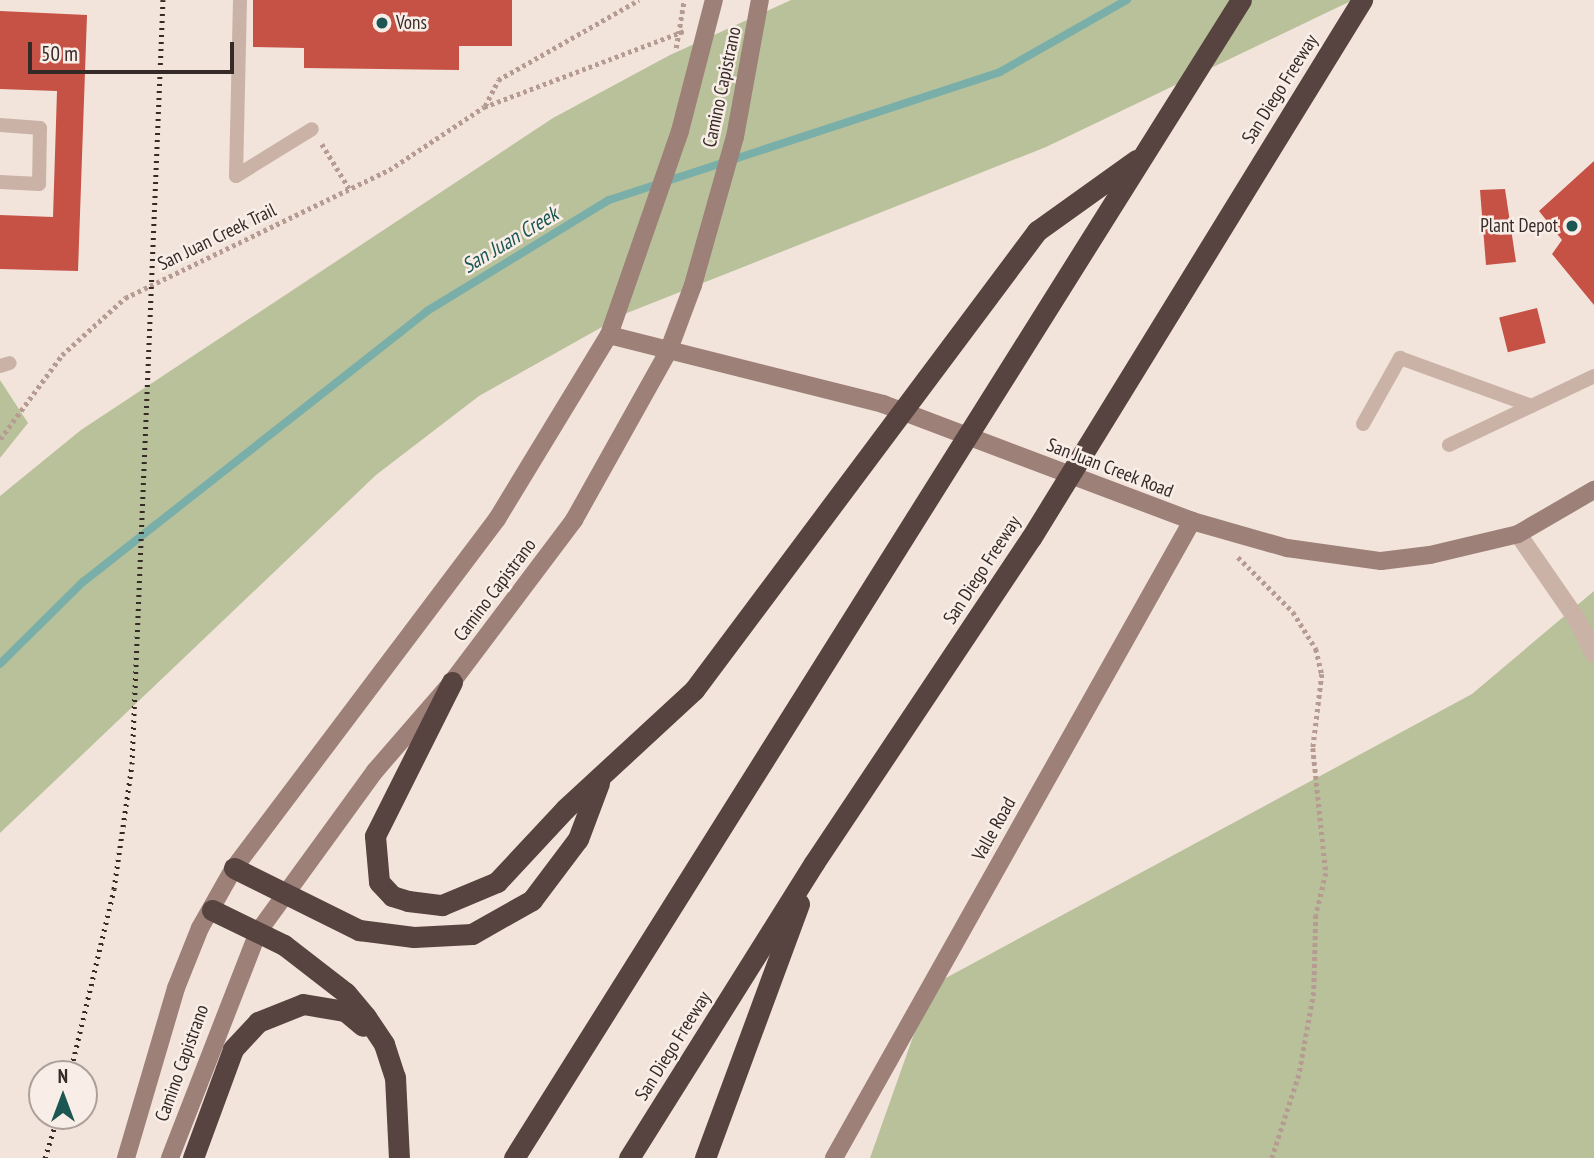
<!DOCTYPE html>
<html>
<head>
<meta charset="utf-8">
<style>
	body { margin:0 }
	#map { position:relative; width:1594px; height:1158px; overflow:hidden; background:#f2e4db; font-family:"PT Sans Narrow",sans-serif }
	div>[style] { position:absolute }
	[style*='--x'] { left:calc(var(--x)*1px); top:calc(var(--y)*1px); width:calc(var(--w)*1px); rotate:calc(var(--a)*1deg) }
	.green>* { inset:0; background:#b9c19b }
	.stream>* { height:8px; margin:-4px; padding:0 4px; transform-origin:4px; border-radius:4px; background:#7aafa9 }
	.building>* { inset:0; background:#c65145; transform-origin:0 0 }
	.path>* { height:4.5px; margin-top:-2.25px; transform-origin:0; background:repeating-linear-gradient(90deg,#b59b91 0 3.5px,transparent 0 7px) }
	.lane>* { height:14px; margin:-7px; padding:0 7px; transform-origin:7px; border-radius:7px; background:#cab2a7 }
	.street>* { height:18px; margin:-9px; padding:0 9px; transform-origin:9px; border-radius:9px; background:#cab2a7 }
	.secondary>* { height:18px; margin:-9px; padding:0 9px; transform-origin:9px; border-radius:9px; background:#9d8078 }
	.highway>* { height:21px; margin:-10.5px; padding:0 10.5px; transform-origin:10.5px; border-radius:10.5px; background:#57433f }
	.rail>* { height:5px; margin-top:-2.5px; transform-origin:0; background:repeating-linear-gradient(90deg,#362a27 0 2px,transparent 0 7px) }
	.dots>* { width:19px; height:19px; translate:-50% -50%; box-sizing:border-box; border:4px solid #f9eee7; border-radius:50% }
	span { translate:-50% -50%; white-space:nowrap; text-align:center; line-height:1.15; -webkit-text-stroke:5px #f9eee7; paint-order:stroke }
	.poi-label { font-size:19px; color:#362a27 }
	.left { translate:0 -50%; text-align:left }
	.right { translate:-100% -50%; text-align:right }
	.street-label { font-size:19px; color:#362a27 }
	.water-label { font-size:21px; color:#1d5753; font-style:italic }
	.north { position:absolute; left:28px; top:1060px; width:70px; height:70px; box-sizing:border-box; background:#f9eee7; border:2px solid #aba09a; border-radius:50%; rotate:0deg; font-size:19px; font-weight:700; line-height:28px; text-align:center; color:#362a27 }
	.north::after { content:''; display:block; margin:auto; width:24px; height:32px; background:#1d5753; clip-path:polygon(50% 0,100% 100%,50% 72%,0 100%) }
	.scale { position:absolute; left:28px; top:42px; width:206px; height:32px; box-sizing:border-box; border:4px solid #362a27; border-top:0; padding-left:9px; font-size:21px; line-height:24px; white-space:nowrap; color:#362a27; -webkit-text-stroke:5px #f9eee7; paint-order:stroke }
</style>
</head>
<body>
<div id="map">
	<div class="green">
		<div style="clip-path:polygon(791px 0,1353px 0,1046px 147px,627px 313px,479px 396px,376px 475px,0 833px,0 496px,81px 430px,553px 118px,670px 55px)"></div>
		<div style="clip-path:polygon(0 380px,28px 423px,0 458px)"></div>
		<div style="clip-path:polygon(1594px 591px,1594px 1158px,870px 1158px,931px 986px,1472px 694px)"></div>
	</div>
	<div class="stream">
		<div style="--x:0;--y:664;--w:117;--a:-44.7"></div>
		<div style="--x:83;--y:582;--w:438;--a:-38.2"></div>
		<div style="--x:427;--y:311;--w:213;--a:-31.4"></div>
		<div style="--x:609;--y:200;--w:411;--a:-18.1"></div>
		<div style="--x:1000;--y:72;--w:146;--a:-29.6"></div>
	</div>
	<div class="building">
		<div style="clip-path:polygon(253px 0,512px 0,512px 46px,459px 46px,459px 70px,304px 68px,304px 48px,253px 47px)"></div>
		<div style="clip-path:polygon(0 11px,87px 15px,78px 271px,0 269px,0 215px,53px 217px,57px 91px,0 89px)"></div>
		<div style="clip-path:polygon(1594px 161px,1594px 305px,1552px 254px,1562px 240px,1539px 211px)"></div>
		<div style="clip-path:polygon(1505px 189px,1516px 262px,1486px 265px,1480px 190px)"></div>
		<div style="left:1537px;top:308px;width:36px;height:39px;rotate:76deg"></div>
	</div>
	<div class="path">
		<div style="--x:676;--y:48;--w:49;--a:-80.5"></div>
		<div style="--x:485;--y:106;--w:29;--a:-63"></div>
		<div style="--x:498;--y:80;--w:162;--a:-29.6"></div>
		<div style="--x:322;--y:144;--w:52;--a:58.5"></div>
		<div style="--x:0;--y:439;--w:104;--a:-53.6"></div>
		<div style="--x:62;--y:355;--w:85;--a:-42.1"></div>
		<div style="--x:125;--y:298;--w:293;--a:-25.9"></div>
		<div style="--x:389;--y:170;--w:114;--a:-33.6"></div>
		<div style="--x:484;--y:107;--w:214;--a:-20.8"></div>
		<div style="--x:1238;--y:557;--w:78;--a:45"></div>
		<div style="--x:1293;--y:612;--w:44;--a:58.1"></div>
		<div style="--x:1316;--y:649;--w:26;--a:77"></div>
		<div style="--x:1322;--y:674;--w:75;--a:96.9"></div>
		<div style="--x:1313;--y:748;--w:126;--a:84.1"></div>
		<div style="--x:1326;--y:873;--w:43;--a:103.4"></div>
		<div style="--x:1316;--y:915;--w:77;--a:91.5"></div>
		<div style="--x:1314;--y:992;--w:84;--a:100.2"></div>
		<div style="--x:1299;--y:1075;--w:87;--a:108"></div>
	</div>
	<div class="lane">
		<div style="--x:240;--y:0;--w:176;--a:91.3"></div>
		<div style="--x:236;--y:176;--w:89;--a:-31.7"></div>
		<div style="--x:0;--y:125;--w:40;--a:4.3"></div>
		<div style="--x:40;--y:128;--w:56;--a:91"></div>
		<div style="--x:39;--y:184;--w:39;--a:-177"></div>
		<div style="--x:0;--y:366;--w:10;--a:-17"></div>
		<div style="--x:1363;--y:424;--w:76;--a:-60.7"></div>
		<div style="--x:1400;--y:358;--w:140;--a:20"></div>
		<div style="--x:1449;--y:445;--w:161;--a:-25.4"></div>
	</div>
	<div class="street">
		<div style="--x:1518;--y:534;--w:102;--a:55.4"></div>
		<div style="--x:1576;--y:618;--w:40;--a:63.4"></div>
	</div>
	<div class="secondary">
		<div style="--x:609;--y:335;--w:283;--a:14.1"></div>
		<div style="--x:883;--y:404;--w:330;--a:20.7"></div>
		<div style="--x:1192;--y:521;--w:99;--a:15.9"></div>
		<div style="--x:1287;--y:548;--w:95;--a:7.9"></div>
		<div style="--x:1381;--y:561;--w:49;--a:-7"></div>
		<div style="--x:1430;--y:555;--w:90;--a:-13.4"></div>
		<div style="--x:1518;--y:534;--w:88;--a:-30.1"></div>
		<div style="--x:126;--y:1158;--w:177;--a:-73.6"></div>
		<div style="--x:176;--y:988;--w:65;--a:-68.2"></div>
		<div style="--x:200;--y:928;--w:69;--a:-60.5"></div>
		<div style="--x:234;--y:868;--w:437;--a:-53"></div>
		<div style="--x:497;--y:519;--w:215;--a:-58.7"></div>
		<div style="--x:609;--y:335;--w:216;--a:-70.8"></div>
		<div style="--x:680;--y:131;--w:135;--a:-75.5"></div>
		<div style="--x:170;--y:1158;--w:243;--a:-68.7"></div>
		<div style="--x:258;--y:932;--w:199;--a:-54"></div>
		<div style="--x:375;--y:771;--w:118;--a:-49.1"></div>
		<div style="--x:452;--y:682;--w:203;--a:-53"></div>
		<div style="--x:574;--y:520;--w:193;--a:-60.8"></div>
		<div style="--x:668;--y:352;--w:72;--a:-69.5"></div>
		<div style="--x:693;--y:285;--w:154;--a:-74.2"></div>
		<div style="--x:735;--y:137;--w:139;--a:-79.7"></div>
		<div style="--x:834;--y:1158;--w:731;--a:-60.66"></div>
	</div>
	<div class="highway">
		<div style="--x:452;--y:682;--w:172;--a:116.6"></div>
		<div style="--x:375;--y:836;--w:46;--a:85"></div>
		<div style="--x:379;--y:882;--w:19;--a:47"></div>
		<div style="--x:392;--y:896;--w:17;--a:17"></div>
		<div style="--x:408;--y:901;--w:34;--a:7"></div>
		<div style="--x:442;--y:905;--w:60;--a:-22.7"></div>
		<div style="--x:497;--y:882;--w:100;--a:-47"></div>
		<div style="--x:565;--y:809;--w:176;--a:-42.7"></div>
		<div style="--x:694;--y:690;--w:573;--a:-53.23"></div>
		<div style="--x:1037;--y:231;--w:122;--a:-35.6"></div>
		<div style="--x:234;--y:868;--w:140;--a:26.4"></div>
		<div style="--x:359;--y:930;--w:55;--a:7.3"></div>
		<div style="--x:414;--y:937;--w:58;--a:-3"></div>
		<div style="--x:472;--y:934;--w:69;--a:-29.5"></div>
		<div style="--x:532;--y:900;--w:76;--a:-53"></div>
		<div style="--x:578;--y:839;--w:60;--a:-69.4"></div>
		<div style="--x:212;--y:910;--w:80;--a:25.9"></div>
		<div style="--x:284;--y:945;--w:78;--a:37.7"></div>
		<div style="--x:346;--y:993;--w:31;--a:50"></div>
		<div style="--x:366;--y:1017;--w:32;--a:56"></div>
		<div style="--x:384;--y:1044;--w:35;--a:72"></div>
		<div style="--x:395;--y:1077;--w:81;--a:87.2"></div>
		<div style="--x:193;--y:1158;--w:116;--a:-69.8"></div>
		<div style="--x:233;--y:1049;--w:37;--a:-47"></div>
		<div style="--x:258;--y:1022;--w:48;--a:-21.8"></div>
		<div style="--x:303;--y:1004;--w:43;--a:9.5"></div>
		<div style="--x:345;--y:1011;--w:23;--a:40"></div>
		<div style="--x:514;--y:1158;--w:1367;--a:-57.88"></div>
		<div style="--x:629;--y:1158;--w:348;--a:-57.9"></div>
		<div style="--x:814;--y:863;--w:391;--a:-56.3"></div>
		<div style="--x:1031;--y:538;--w:632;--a:-58.4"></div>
		<div style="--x:705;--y:1158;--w:271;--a:-69.7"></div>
	</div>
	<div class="rail">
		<div style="--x:70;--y:1074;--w:190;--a:-76.6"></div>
		<div style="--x:114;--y:889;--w:126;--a:-81.8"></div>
		<div style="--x:132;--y:764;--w:765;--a:-87.68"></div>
		<div style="--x:45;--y:1158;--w:44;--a:-72.8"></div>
	</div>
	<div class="dots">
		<div style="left:382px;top:23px;background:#1d5753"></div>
		<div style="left:1572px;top:226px;background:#1d5753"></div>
	</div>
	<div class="poi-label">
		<span class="left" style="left:396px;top:23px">Vons</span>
		<span class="right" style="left:1558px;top:226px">Plant Depot</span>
	</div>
	<div class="street-label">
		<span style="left:722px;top:87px;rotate:-78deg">Camino Capistrano</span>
		<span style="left:1280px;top:89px;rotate:-58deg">San Diego Freeway</span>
		<span style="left:217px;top:237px;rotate:-26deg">San Juan Creek Trail</span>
		<span style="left:1110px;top:468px;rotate:21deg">San Juan Creek Road</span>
		<span style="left:982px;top:570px;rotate:-57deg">San Diego Freeway</span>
		<span style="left:495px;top:590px;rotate:-53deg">Camino Capistrano</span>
		<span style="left:994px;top:829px;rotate:-61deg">Valle Road</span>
		<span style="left:673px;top:1046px;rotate:-58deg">San Diego Freeway</span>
		<span style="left:182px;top:1063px;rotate:-70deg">Camino Capistrano</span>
	</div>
	<div class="water-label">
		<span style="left:510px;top:240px;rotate:-31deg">San Juan Creek</span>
	</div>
	<div class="north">N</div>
	<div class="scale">50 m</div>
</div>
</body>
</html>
